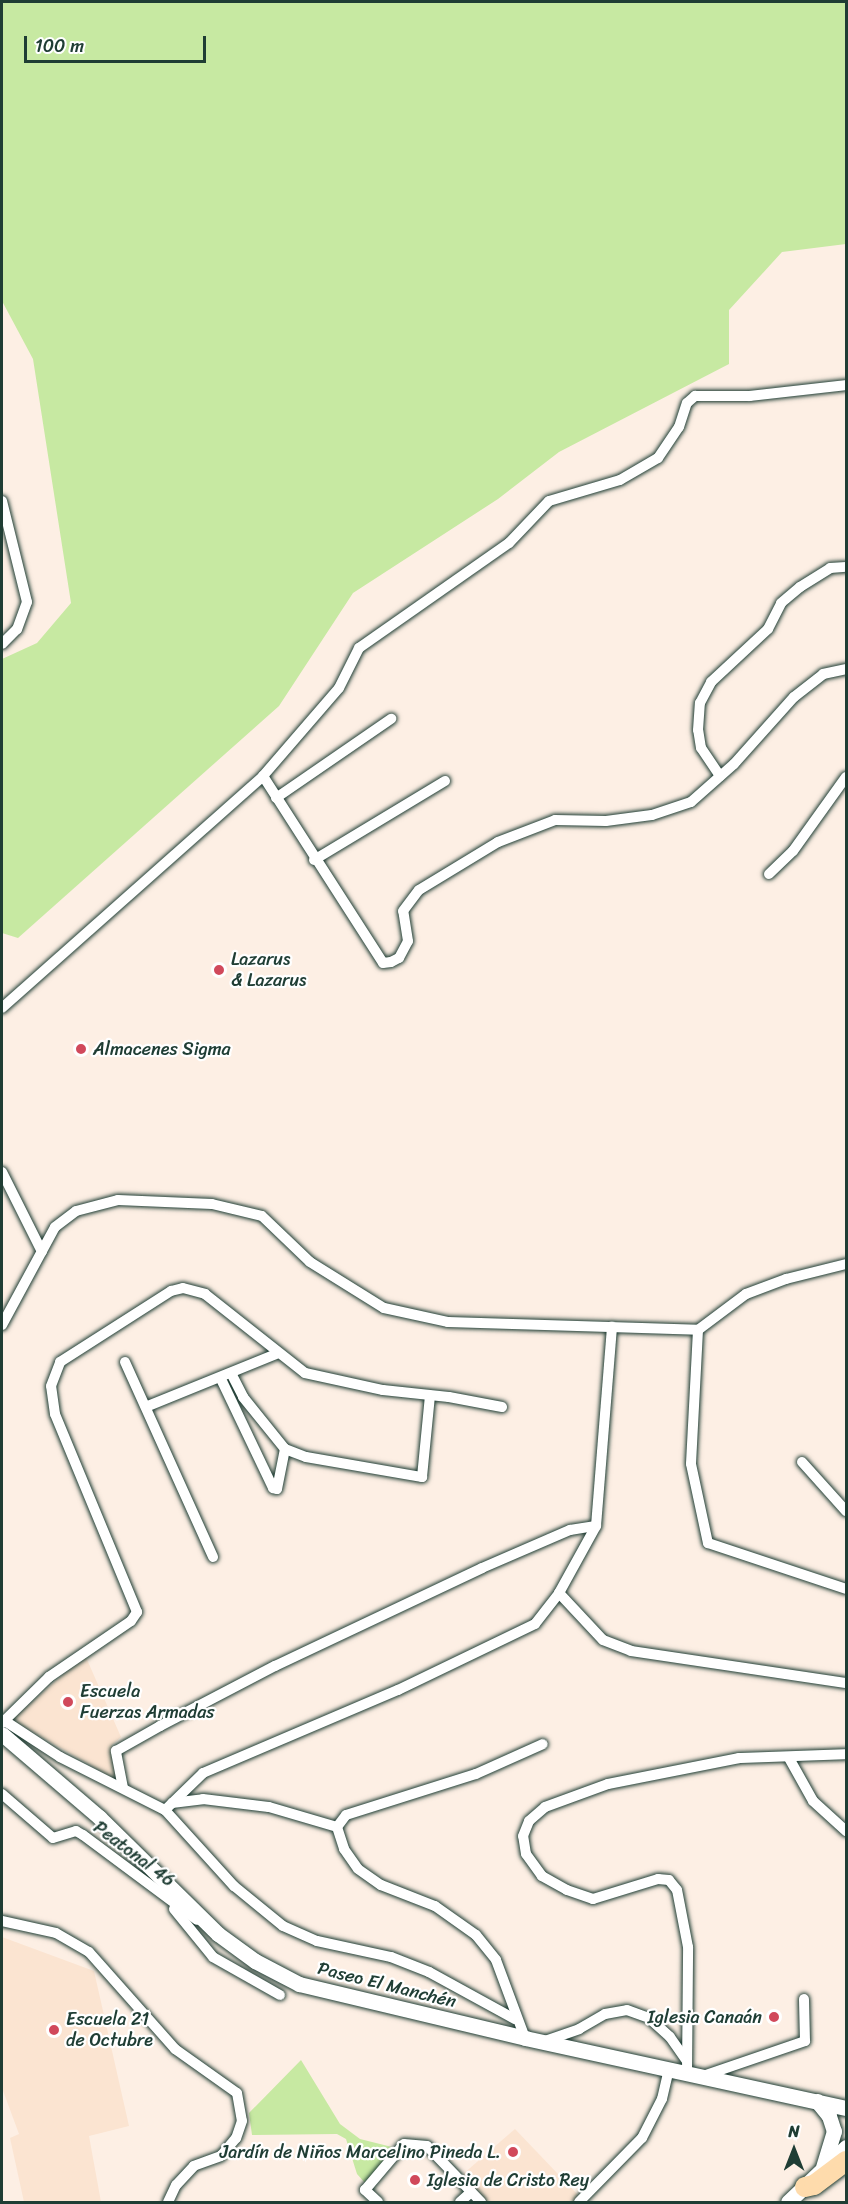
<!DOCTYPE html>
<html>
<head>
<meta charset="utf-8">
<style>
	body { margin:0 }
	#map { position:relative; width:848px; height:2204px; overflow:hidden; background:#fdefe4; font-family:Sriracha,sans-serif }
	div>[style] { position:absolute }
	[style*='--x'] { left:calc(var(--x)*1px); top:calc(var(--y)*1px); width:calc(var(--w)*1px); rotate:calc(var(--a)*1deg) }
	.built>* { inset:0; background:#fbe4d1 }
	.green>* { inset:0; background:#c7e9a2 }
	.roads { filter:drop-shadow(0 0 2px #1f3d34) drop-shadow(0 0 2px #1f3d34) }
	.street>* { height:10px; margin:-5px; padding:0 5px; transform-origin:5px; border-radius:5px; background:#fff }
	.secondary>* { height:15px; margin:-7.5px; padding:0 7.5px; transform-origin:7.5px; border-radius:7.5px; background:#fff }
	.highway>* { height:20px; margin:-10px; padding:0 10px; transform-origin:10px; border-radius:10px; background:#fedbac }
	.dots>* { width:16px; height:16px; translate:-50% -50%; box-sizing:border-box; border:3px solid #fff; border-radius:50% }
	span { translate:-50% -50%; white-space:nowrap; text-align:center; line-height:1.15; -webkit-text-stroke:4.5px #fff; paint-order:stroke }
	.poi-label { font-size:18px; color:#1f3d34 }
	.left { translate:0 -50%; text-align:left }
	.right { translate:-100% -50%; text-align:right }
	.street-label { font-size:18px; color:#1f3d34 }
	.frame { position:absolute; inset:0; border:3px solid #1f3d34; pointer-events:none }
	.north { position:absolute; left:764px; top:2120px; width:60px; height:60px; -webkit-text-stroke:4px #fff; paint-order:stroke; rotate:0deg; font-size:16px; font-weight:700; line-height:24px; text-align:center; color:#1f3d34 }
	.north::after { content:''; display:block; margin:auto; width:21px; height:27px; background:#1f3d34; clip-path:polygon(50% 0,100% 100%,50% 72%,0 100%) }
	.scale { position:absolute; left:24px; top:36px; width:182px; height:27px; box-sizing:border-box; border:3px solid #1f3d34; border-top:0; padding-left:8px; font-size:18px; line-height:21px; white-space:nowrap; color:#1f3d34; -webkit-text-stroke:4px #fff; paint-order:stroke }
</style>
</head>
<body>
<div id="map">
	<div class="built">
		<div style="clip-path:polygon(85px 1655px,121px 1737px,112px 1745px,118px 1781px,12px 1720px)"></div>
		<div style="clip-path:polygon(2px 1937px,94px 1971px,129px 2126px,89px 2136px,101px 2202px,24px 2202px,10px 2138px,19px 2134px,2px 2088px)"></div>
		<div style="clip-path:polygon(515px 2129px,579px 2196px,573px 2202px,487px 2202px,462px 2175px)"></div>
	</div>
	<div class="green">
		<div style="clip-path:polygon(2px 2px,846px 2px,846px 244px,782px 252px,729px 310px,729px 364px,559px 452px,498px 499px,353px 593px,279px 706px,18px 938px,2px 933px,2px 659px,37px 643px,71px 603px,33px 359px,2px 301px)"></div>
		<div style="clip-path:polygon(301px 2060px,340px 2124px,360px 2139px,396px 2148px,366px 2184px,357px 2174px,346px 2139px,337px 2134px,252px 2135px,249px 2113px)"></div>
	</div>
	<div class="roads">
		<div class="street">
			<div style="--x:2;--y:501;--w:104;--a:76.1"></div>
			<div style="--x:27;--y:602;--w:29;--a:110"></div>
			<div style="--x:17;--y:629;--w:21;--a:135"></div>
			<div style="--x:263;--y:776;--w:222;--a:57.3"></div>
			<div style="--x:383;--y:963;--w:8;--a:-7"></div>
			<div style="--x:391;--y:962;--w:9;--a:-27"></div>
			<div style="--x:399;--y:958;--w:19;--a:-62"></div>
			<div style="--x:408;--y:941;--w:30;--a:-99"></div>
			<div style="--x:403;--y:911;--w:26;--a:-53"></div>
			<div style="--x:419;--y:890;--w:92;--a:-31.3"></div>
			<div style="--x:498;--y:842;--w:61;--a:-21.1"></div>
			<div style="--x:555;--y:820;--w:51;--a:1.1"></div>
			<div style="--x:606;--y:821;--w:46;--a:-7.4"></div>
			<div style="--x:652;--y:815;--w:41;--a:-18.4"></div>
			<div style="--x:691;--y:802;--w:57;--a:-41.5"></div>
			<div style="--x:734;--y:764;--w:90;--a:-48.2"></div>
			<div style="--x:794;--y:697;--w:37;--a:-38"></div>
			<div style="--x:823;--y:674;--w:24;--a:-12"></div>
			<div style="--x:720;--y:776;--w:34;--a:-124"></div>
			<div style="--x:701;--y:748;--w:18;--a:-99"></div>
			<div style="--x:698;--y:730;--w:27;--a:-86"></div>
			<div style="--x:700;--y:703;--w:24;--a:-62"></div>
			<div style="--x:711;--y:682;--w:78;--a:-42.9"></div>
			<div style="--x:768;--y:629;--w:29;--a:-63"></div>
			<div style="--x:781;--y:603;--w:25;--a:-40"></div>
			<div style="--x:800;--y:587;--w:36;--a:-32"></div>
			<div style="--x:830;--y:568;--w:16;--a:-4"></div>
			<div style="--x:276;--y:798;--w:140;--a:-34.5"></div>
			<div style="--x:314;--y:860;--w:153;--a:-31.1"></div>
			<div style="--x:769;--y:874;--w:33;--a:-44"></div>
			<div style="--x:793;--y:851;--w:91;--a:-54.4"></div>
			<div style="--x:2;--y:1008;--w:349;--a:-41.6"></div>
			<div style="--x:263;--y:776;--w:116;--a:-49.2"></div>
			<div style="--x:339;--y:688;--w:45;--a:-63.4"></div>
			<div style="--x:359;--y:648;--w:183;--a:-35"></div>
			<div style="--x:509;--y:543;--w:58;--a:-46.4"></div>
			<div style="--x:549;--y:501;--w:74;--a:-16.5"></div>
			<div style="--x:620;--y:480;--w:44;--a:-30.1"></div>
			<div style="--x:658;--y:458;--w:37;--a:-56"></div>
			<div style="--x:679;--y:427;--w:25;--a:-72"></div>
			<div style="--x:687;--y:403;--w:11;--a:-41"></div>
			<div style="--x:695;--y:396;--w:55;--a:0"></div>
			<div style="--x:750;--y:396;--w:97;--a:-6.5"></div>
			<div style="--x:2;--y:1172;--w:89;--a:63.4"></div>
			<div style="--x:2;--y:1325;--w:111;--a:-61.6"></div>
			<div style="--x:55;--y:1227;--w:26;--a:-37"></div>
			<div style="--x:76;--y:1211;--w:43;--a:-14.7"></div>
			<div style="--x:118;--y:1200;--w:94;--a:2.4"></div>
			<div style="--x:212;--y:1204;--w:51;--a:13.5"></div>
			<div style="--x:262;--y:1216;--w:66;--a:43.8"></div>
			<div style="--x:310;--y:1262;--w:87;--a:31.9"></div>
			<div style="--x:384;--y:1308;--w:66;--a:12.3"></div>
			<div style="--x:448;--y:1322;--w:250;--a:1.8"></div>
			<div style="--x:698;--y:1330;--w:60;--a:-36.9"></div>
			<div style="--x:746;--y:1294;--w:43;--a:-20.6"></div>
			<div style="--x:786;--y:1279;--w:62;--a:-14"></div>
			<div style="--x:698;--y:1330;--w:134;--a:93"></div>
			<div style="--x:691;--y:1464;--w:81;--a:77.9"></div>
			<div style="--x:708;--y:1543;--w:145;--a:18.4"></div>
			<div style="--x:125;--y:1362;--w:214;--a:65.7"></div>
			<div style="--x:231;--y:1373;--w:27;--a:63"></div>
			<div style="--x:243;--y:1397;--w:67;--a:51.1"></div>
			<div style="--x:285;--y:1449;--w:22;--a:21"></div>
			<div style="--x:306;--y:1457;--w:118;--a:9.8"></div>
			<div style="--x:422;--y:1477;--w:82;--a:-84.4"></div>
			<div style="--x:221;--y:1379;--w:121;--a:64.5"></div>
			<div style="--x:273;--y:1488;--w:4;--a:14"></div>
			<div style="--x:277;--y:1489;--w:41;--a:-78.7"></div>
			<div style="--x:148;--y:1406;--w:138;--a:-22.1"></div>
			<div style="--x:802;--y:1462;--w:66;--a:48.1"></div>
			<div style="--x:559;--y:1593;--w:64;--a:46.9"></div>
			<div style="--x:603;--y:1640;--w:30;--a:21"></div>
			<div style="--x:631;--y:1651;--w:217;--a:8.5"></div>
			<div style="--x:5;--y:1721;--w:66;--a:33.2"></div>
			<div style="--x:60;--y:1757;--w:118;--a:26.8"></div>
			<div style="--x:165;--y:1810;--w:103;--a:47.8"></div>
			<div style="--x:234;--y:1886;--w:63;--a:39.2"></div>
			<div style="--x:283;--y:1926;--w:37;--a:24"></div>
			<div style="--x:317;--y:1941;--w:76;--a:12.2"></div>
			<div style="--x:391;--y:1957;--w:41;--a:21.5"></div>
			<div style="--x:429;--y:1972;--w:98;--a:28.7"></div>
			<div style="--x:2;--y:1723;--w:66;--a:-44.4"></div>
			<div style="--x:49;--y:1677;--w:99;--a:-34.3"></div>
			<div style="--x:131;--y:1621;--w:11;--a:-56"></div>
			<div style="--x:137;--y:1612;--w:214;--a:-112.5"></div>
			<div style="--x:55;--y:1414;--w:28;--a:-98"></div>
			<div style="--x:51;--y:1386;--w:26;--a:-69"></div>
			<div style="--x:60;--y:1362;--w:132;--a:-32.6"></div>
			<div style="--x:171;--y:1291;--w:12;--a:-14"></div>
			<div style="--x:183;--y:1288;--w:23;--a:15"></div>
			<div style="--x:205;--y:1294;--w:127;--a:38.3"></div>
			<div style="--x:305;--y:1373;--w:80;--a:12.3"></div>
			<div style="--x:383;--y:1390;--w:66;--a:6.1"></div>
			<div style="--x:449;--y:1397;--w:54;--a:10.7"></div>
			<div style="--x:789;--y:1758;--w:49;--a:60.8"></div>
			<div style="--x:813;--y:1801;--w:45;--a:42.3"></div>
			<div style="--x:123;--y:1788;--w:38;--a:-101"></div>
			<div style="--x:116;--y:1751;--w:51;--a:-29.6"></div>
			<div style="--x:160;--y:1726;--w:130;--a:-27.6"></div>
			<div style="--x:275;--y:1666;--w:229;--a:-25.3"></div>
			<div style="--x:482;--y:1568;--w:96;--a:-23.4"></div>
			<div style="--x:570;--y:1530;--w:26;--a:-9"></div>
			<div style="--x:2;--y:1794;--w:67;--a:40.8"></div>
			<div style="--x:53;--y:1838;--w:24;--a:-17"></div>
			<div style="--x:76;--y:1831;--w:8;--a:30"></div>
			<div style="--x:83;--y:1835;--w:142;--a:36.7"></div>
			<div style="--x:172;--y:1803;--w:31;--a:-7"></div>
			<div style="--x:203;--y:1799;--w:66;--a:6.9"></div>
			<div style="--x:269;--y:1807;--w:71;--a:16.4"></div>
			<div style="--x:337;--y:1827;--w:23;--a:72"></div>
			<div style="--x:344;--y:1849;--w:24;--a:55"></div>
			<div style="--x:358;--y:1869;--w:28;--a:35"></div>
			<div style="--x:381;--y:1885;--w:58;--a:21.3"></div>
			<div style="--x:435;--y:1906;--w:50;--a:35.3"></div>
			<div style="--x:476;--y:1935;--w:32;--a:51"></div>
			<div style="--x:496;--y:1960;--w:83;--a:69.6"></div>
			<div style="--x:165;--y:1810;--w:53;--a:-44.2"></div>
			<div style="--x:203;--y:1773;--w:212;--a:-23.1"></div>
			<div style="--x:398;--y:1690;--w:152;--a:-25.7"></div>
			<div style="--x:535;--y:1624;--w:39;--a:-52"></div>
			<div style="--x:559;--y:1593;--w:77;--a:-61.1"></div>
			<div style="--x:596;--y:1526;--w:200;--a:-85.4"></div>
			<div style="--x:337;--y:1827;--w:15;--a:-53"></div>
			<div style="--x:346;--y:1815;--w:136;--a:-17.5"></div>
			<div style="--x:476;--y:1774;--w:73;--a:-24.1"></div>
			<div style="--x:174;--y:1909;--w:62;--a:50.9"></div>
			<div style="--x:213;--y:1957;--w:77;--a:29.6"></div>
			<div style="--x:2;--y:1921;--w:55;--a:12.5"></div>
			<div style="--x:56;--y:1933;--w:38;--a:30"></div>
			<div style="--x:89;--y:1952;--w:130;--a:48.4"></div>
			<div style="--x:175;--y:2049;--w:76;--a:35.4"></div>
			<div style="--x:237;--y:2093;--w:28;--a:80"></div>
			<div style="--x:242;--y:2121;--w:18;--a:109"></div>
			<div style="--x:236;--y:2138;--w:23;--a:130"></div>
			<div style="--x:221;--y:2156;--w:29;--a:160"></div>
			<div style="--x:194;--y:2166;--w:26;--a:133"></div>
			<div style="--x:176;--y:2185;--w:19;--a:115"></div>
			<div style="--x:545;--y:2041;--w:36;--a:-19"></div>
			<div style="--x:579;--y:2029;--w:30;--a:-30"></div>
			<div style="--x:605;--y:2014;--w:22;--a:-10"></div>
			<div style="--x:627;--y:2010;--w:23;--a:20"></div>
			<div style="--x:649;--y:2018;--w:28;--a:42"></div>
			<div style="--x:670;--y:2037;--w:29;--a:55"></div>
			<div style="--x:687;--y:2073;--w:126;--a:-89.5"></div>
			<div style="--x:688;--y:1947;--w:58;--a:-100.9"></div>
			<div style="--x:677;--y:1890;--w:13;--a:-129"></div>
			<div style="--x:669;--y:1880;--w:11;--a:-175"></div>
			<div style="--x:658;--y:1879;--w:68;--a:162.9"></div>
			<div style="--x:593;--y:1899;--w:28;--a:-161"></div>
			<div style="--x:567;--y:1890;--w:29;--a:-151"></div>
			<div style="--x:542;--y:1876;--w:27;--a:-126"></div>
			<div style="--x:526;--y:1854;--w:18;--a:-99"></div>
			<div style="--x:523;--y:1836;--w:16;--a:-68"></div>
			<div style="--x:529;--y:1821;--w:21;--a:-41"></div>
			<div style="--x:545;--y:1807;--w:67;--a:-20.1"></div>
			<div style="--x:608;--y:1784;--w:134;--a:-11.2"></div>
			<div style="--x:739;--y:1758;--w:107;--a:-2.1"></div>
			<div style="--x:703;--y:2076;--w:108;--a:-18.9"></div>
			<div style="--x:805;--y:2041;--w:42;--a:-91.4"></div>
			<div style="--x:378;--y:2202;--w:18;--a:-137"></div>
			<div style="--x:365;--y:2190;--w:60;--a:-49.7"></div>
			<div style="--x:404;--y:2144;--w:23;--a:5"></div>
			<div style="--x:427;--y:2146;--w:78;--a:46"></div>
			<div style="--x:460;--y:2202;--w:15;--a:-42"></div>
			<div style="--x:579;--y:2202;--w:90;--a:-45.5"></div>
			<div style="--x:642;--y:2138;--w:44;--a:-62.9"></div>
			<div style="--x:662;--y:2099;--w:31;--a:-77"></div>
		</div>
		<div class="secondary">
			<div style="--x:2;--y:1734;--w:128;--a:40.6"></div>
			<div style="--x:99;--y:1817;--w:167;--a:44.5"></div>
			<div style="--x:218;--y:1934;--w:46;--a:36.1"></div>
			<div style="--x:255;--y:1961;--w:50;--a:27.6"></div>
			<div style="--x:299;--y:1984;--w:232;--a:13.4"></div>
			<div style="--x:525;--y:2038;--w:329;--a:12.3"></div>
			<div style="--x:817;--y:2101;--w:19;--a:51"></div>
			<div style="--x:829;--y:2116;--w:16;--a:72"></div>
			<div style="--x:834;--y:2131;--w:37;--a:107"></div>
			<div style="--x:788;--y:2202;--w:80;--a:-43.5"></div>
		</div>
		<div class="highway">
			<div style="--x:805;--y:2187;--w:9;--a:-13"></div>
			<div style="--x:814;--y:2185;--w:40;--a:-37"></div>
		</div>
	</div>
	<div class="dots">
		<div style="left:219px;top:970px;background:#d1495b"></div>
		<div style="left:81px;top:1049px;background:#d1495b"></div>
		<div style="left:68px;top:1702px;background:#d1495b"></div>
		<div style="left:774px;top:2017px;background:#d1495b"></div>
		<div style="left:54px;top:2030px;background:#d1495b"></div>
		<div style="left:513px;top:2152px;background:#d1495b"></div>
		<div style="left:415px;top:2180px;background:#d1495b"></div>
	</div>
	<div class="poi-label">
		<span class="left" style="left:231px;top:970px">Lazarus<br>&amp; Lazarus</span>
		<span class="left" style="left:93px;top:1049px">Almacenes Sigma</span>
		<span class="left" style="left:80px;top:1702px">Escuela<br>Fuerzas Armadas</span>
		<span class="right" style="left:762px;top:2017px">Iglesia Canaán</span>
		<span class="left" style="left:66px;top:2030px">Escuela 21<br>de Octubre</span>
		<span class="right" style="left:501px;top:2152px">Jardín de Niños Marcelino Pineda L.</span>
		<span class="left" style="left:427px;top:2180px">Iglesia de Cristo Rey</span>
	</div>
	<div class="street-label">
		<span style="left:134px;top:1854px;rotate:37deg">Peatonal 46</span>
		<span style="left:387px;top:1985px;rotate:14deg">Paseo El Manchén</span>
	</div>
	<div class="frame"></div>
	<div class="north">N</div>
	<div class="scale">100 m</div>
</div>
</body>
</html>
